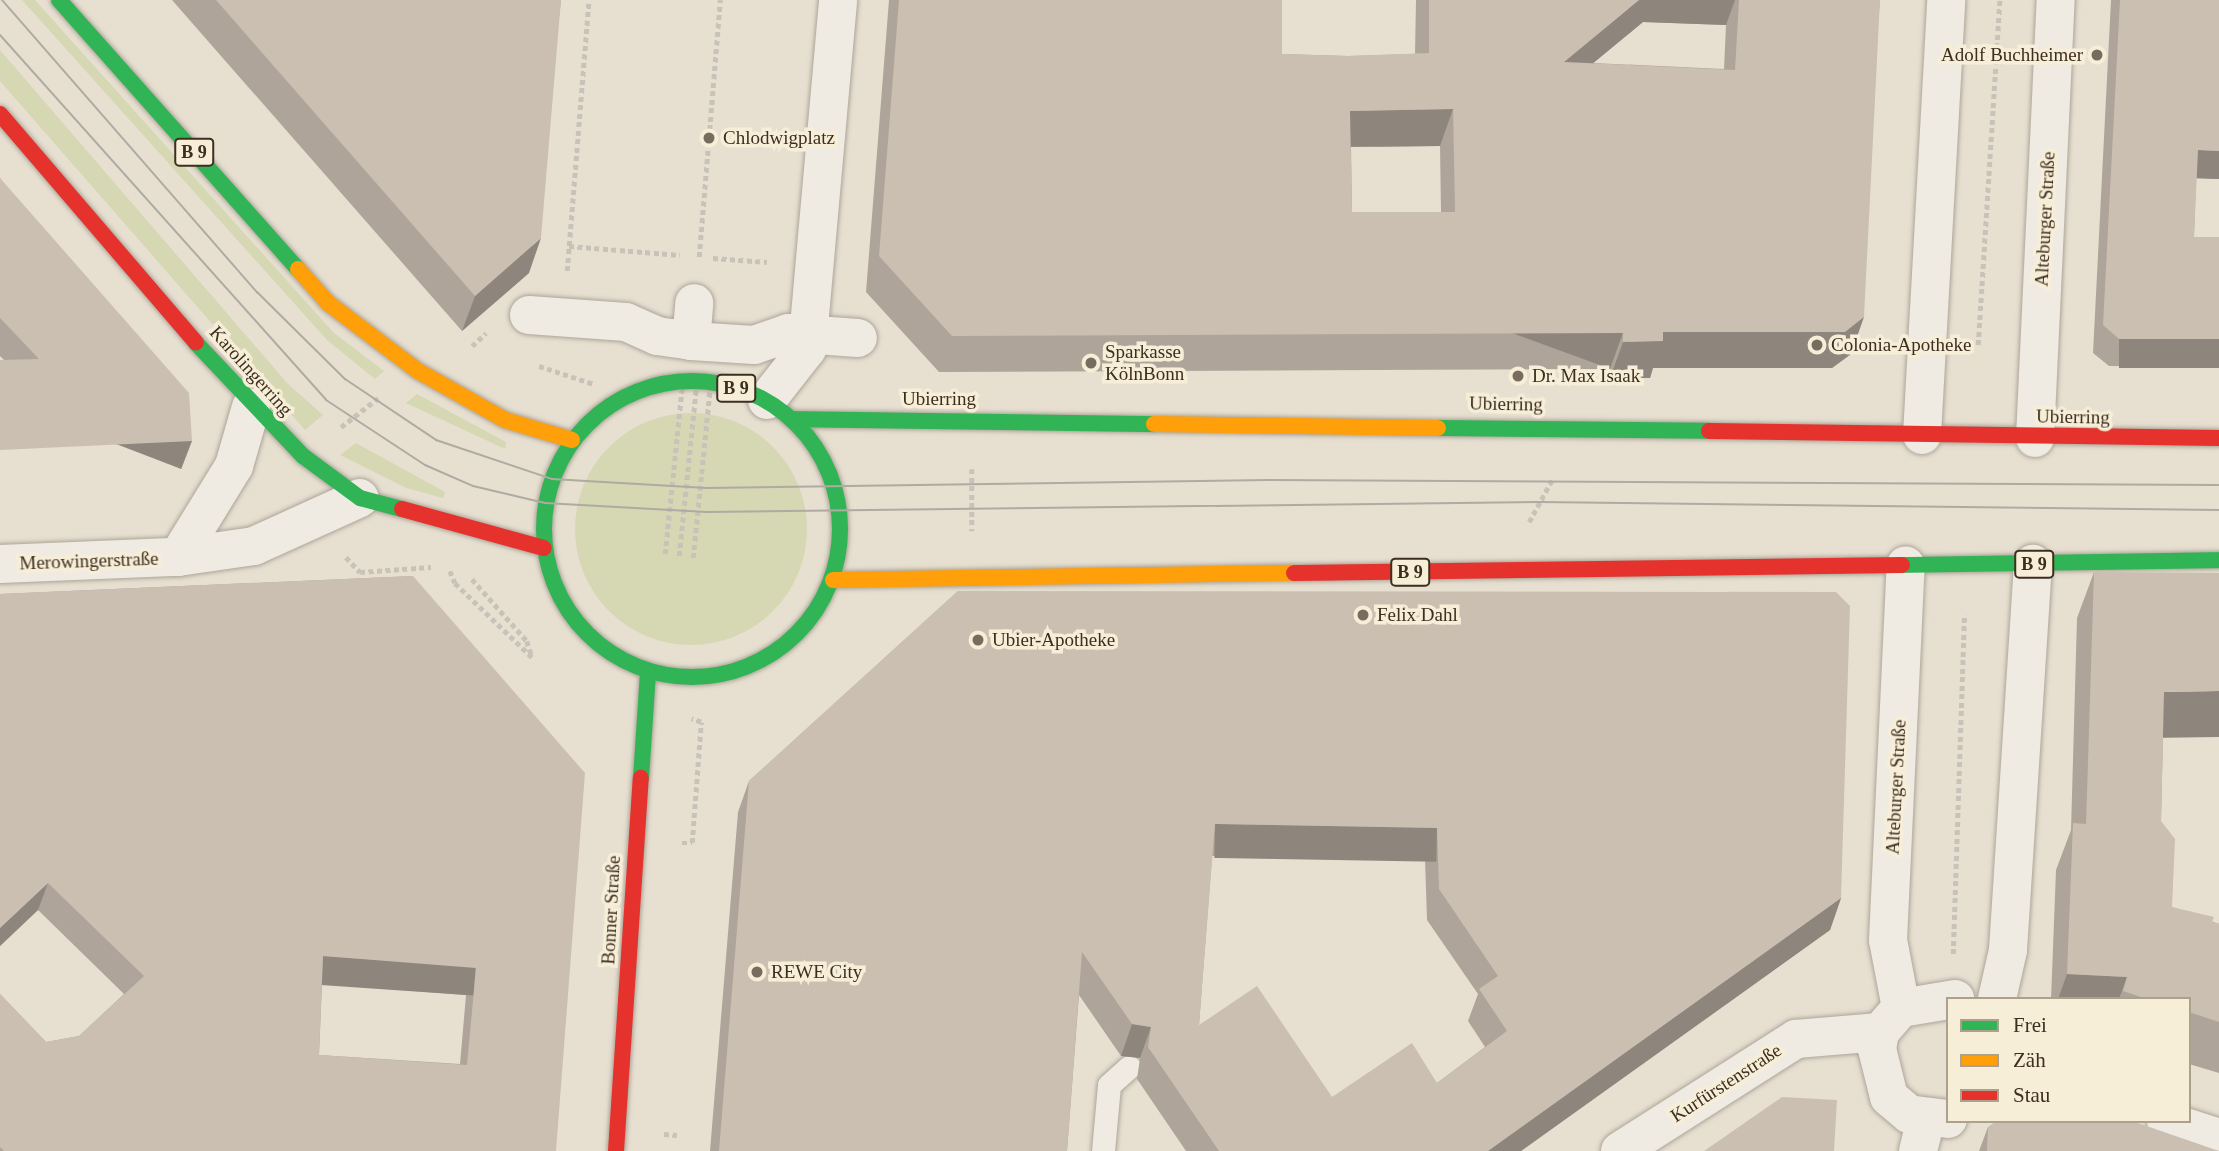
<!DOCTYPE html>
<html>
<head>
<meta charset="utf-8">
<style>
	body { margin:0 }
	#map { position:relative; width:2219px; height:1151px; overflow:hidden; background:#e7e0d1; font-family:Georgia,serif }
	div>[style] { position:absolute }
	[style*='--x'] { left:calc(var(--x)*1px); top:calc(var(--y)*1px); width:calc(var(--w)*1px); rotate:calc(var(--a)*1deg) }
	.green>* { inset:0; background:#d6d7b3 }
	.round { border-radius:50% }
	.path>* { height:4.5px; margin-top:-2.25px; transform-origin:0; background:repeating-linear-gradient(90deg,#c8c2b9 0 5px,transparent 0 8.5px) }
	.roads { filter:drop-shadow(0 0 2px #ada599) drop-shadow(0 0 2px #ada599) }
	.lane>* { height:23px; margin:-11.5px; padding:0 11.5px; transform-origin:11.5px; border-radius:11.5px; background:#efebe3 }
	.street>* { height:38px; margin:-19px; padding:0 19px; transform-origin:19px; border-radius:19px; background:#efebe3 }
	.fast>* { height:16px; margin:-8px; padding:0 8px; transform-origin:8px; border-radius:8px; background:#30b455 }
	.fast>.ring { margin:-8px; padding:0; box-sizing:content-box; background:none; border:16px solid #30b455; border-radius:50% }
	.slow>* { height:16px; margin:-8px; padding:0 8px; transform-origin:8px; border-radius:8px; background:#ff9f0a }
	.jam>* { height:16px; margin:-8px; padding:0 8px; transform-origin:8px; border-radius:8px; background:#e5322d }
	.tram>* { height:2px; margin:-1px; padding:0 1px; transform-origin:1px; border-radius:1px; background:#afaaa2 }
	.wall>* { inset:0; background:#afa499 }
	.shaded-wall>* { inset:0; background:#8e867d; transform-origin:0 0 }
	.building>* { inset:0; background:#cbbfb2 }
	.dots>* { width:19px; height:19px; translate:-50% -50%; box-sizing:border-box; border:4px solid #f7eed8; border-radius:50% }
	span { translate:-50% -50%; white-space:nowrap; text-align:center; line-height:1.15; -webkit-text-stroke:7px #f7eed8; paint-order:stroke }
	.shield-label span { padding:2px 5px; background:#f7eed8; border:2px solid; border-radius:5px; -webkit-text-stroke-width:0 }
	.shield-label { font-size:18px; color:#3d2e20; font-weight:700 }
	.poi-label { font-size:19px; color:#3d2e20 }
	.right { translate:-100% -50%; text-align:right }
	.left { translate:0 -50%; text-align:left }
	.street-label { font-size:19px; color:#3d2e20 }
	.legend { position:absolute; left:1946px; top:997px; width:245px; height:126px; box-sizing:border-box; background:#f7eed8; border:2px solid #ada18e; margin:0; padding:9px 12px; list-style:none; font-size:21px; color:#3d2e20 }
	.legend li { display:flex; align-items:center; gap:14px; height:35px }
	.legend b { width:35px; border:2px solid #ada18e }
</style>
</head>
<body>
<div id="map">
	<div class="green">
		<div style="clip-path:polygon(22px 0,35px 0,334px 333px,384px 371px,375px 379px,327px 340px)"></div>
		<div style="clip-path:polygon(0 50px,288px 384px,323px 415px,305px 430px,0 81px)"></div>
		<div style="clip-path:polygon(417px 394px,506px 442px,505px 449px,406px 403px)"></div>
		<div class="round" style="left:575px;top:413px;width:232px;height:232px"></div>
		<div style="clip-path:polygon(356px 443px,445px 492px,443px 498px,406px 488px,340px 455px)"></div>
	</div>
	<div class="path">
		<div style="--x:569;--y:246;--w:111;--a:4.6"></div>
		<div style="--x:699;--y:257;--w:258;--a:-85.3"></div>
		<div style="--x:713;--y:258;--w:54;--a:4.2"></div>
		<div style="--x:567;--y:271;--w:272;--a:-85.4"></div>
		<div style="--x:1978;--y:345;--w:346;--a:-86.4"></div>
		<div style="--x:472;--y:346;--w:19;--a:-43"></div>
		<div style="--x:539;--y:366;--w:58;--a:18.1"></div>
		<div style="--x:341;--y:427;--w:47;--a:-38.1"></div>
		<div style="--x:972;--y:469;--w:62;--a:90"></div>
		<div style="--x:1529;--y:522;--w:50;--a:-61.4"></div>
		<div style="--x:665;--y:554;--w:167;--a:-84.2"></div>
		<div style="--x:679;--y:556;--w:168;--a:-84.2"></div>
		<div style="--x:346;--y:557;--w:21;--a:47"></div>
		<div style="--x:360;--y:572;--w:71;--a:-4"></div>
		<div style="--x:693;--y:558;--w:171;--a:-84.3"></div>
		<div style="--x:450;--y:571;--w:13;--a:67"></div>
		<div style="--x:455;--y:583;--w:107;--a:43.9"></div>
		<div style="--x:472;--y:579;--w:83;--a:48.4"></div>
		<div style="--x:527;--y:641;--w:17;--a:73"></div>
		<div style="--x:682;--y:843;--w:10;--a:0"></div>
		<div style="--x:692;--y:843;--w:121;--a:-85.7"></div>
		<div style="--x:701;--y:722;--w:10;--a:-163"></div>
		<div style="--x:1953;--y:954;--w:340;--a:-88.1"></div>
		<div style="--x:664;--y:1134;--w:13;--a:4"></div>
	</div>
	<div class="roads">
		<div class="lane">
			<div style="--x:1103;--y:1151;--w:66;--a:-84.8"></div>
			<div style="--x:1109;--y:1085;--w:27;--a:-42"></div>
		</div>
		<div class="street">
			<div style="--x:529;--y:315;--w:97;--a:4.1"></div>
			<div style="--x:626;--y:322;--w:34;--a:24"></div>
			<div style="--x:657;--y:336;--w:34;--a:8"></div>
			<div style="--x:691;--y:341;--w:63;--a:3.6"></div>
			<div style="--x:754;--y:345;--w:36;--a:-19"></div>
			<div style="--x:788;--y:333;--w:70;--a:4.1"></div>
			<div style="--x:691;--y:341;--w:38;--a:-85"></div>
			<div style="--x:767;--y:400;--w:65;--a:-51.9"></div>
			<div style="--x:807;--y:349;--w:350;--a:-84.9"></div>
			<div style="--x:1922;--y:435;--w:436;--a:-86.8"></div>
			<div style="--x:2035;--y:438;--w:439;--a:-87.3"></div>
			<div style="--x:178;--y:557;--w:107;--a:-58.4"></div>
			<div style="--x:234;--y:466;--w:61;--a:-73.9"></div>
			<div style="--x:0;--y:564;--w:178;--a:-2.3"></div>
			<div style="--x:178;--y:557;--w:77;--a:-8.2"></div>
			<div style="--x:254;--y:546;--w:116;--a:-24.4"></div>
			<div style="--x:1997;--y:999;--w:50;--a:-77.3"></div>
			<div style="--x:2008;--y:950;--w:387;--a:-86.3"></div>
			<div style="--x:1901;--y:1008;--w:69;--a:-100.8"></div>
			<div style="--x:1888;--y:940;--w:375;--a:-87.3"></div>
			<div style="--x:1948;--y:1119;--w:39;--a:-173"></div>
			<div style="--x:1909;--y:1114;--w:26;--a:-140"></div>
			<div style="--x:1889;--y:1097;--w:49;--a:-104"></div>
			<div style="--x:1877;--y:1049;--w:17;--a:-80"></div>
			<div style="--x:1880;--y:1032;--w:32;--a:-49"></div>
			<div style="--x:1901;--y:1008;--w:55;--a:-9.5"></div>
			<div style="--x:2166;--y:1121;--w:56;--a:17.8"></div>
			<div style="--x:1620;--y:1151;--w:209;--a:-32.5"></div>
			<div style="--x:1796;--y:1039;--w:84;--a:-4.8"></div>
			<div style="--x:1918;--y:1151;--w:32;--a:-76"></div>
		</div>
		<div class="fast">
			<div style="--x:59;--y:0;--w:360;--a:48.4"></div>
			<div style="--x:196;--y:343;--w:156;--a:46.6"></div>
			<div style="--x:303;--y:456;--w:71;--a:36.4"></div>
			<div style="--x:360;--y:498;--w:43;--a:14.7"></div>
			<div class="ring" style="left:544px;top:381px;width:280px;height:280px"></div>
			<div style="--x:792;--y:419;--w:362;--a:0.8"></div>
			<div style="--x:1438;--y:428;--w:271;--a:0.6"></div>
			<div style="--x:1902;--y:565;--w:317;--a:-0.9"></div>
			<div style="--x:641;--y:778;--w:106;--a:-86.2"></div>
		</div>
		<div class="slow">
			<div style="--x:298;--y:269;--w:45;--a:48.6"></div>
			<div style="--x:328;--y:303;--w:113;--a:37.1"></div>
			<div style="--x:418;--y:371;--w:100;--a:29.4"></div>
			<div style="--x:505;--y:420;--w:70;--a:16.6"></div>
			<div style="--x:1154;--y:424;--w:284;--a:0.8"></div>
			<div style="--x:833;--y:580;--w:461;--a:-0.9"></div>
		</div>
		<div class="jam">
			<div style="--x:0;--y:114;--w:301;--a:49.4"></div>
			<div style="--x:1709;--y:431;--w:510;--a:0.79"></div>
			<div style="--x:402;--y:509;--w:147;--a:15.4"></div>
			<div style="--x:1294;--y:573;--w:608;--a:-0.75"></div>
			<div style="--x:616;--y:1151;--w:374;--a:-86.2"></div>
		</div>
	</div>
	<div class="tram">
		<div style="--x:2;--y:0;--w:388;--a:48.9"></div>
		<div style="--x:257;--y:292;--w:124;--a:44.7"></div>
		<div style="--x:345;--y:379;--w:110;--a:33.8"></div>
		<div style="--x:436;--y:440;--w:122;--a:18.6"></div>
		<div style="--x:552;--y:479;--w:155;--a:3.3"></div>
		<div style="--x:707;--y:488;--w:562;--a:-0.82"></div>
		<div style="--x:1269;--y:480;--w:950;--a:0.3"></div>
		<div style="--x:0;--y:35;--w:489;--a:48.2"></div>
		<div style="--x:326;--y:400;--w:118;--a:33.3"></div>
		<div style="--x:425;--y:465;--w:52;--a:23.6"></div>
		<div style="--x:473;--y:486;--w:74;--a:13.3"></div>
		<div style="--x:545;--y:503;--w:162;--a:3.2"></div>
		<div style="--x:707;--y:512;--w:832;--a:-0.69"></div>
		<div style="--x:1539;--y:502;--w:680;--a:0.67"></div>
	</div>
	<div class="wall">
		<div style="clip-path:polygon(172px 0,561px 0,529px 273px,462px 331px)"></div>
		<div style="clip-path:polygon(evenodd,889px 0,1282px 0,1282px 54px,1348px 56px,1415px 54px,1416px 0,1880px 0,1851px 354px,1832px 368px,1653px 368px,1650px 378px,1610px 378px,1610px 369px,939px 372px,866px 292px,889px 0,1643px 22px,1726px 25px,1724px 69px,1593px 63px,1643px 22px,889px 0,1440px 146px,1441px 212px,1352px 212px,1351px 147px,1440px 146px)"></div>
		<div style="clip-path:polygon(2111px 0,2219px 0,2219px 179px,2196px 178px,2194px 237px,2219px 237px,2219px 367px,2109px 366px,2093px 353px)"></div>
		<div style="clip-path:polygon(0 178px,181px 469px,4px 360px,0 356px)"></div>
		<div style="clip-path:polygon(2094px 572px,2163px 737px,2161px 821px,2172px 907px,2219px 924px,2219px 1073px,2189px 1064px,2189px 999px,2051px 999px,2056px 870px,2071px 830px,2077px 618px)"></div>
		<div style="clip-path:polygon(evenodd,413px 576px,556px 1151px,0 1151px,0 994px,46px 1042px,79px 1036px,124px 994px,38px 910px,0 946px,0 594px,413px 576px,322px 984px,466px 995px,460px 1064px,319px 1055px,322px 984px)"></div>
		<div style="clip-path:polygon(evenodd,958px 591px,1841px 898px,1830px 930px,1521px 1151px,1186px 1151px,1137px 1079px,1140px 1058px,1121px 1056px,1079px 995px,1067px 1151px,710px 1151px,738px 812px,749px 781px,958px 591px,1212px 856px,1425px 859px,1427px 920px,1478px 994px,1468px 1021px,1485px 1047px,1437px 1083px,1332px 1097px,1199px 1025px,1212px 856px)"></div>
		<div style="clip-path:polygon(1988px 1127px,2219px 1151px,1979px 1151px)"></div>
	</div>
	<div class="shaded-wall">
		<div style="clip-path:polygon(1639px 0,1735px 0,1726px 25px,1643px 22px,1551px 98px,1564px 62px)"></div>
		<div style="clip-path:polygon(1453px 109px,1440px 146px,1337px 147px,1350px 111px)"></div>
		<div style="clip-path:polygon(2198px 150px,2219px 151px,2219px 179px,2188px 178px)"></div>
		<div style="clip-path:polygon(541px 238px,529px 273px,462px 331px,475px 296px)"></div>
		<div style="clip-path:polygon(1864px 317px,1851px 354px,1832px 368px,1653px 368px,1650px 378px,1610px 378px,1623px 342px,1663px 332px)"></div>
		<div style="left:1623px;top:333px;width:38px;height:671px;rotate:110deg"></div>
		<div style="left:2119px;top:339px;width:100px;height:29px"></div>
		<div style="left:192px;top:441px;width:30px;height:192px;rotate:111deg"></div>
		<div style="clip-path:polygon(2219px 691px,2219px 737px,2148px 738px,2164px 692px)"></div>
		<div style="left:1215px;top:824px;width:222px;height:34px;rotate:1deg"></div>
		<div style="clip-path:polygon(48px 883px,38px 910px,0 946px,0 928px)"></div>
		<div style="clip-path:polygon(1841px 898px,1830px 930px,1521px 1151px,1488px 1151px)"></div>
		<div style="left:323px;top:956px;width:153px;height:29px;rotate:4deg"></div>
		<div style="clip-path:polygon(2067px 974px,2127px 977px,2119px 999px,2058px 999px)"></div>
		<div style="clip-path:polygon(1132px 1024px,1151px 1027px,1140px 1058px,1121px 1056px)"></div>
	</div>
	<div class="building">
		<div style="clip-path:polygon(216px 0,561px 0,541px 238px,475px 296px)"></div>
		<div style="clip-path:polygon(evenodd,899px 0,1282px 0,1282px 54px,1348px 56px,1429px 53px,1429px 0,1639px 0,1564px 62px,1735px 70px,1739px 0,1880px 0,1864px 317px,1845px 332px,1663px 332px,1663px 341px,1623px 342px,1623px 333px,952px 336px,879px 256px,899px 0,1453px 109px,1455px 212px,1352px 212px,1350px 111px,1453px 109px)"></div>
		<div style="clip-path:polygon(2120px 0,2219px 0,2219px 151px,2198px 150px,2194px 237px,2219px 237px,2219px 339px,2119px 339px,2103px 325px)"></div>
		<div style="clip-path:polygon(0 178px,189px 393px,192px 441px,0 450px,0 360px,39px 359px,0 318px)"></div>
		<div style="clip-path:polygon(2094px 572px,2219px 573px,2219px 691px,2164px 692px,2161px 821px,2175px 839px,2172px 907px,2214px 917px,2212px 922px,2219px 924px,2219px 1022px,2189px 1012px,2189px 999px,2147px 999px,2123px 991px,2127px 977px,2067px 974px,2073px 823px,2086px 824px)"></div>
		<div style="clip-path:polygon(evenodd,413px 576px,585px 773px,556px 1151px,4px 1151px,0 1147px,0 994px,46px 1042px,79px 1036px,144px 976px,48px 883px,0 928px,0 594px,413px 576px,323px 956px,476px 968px,467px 1065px,319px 1055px,323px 956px)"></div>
		<div style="clip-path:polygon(evenodd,958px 591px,1836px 592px,1850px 606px,1841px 898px,1488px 1151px,1219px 1151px,1148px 1047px,1151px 1027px,1132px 1024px,1082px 952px,1067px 1151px,719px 1151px,749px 781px,958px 591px,1215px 824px,1437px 828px,1439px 889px,1498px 976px,1479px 989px,1507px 1031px,1437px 1083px,1412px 1043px,1332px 1097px,1257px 986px,1199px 1025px,1215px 824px)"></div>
		<div style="clip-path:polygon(1782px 1097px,1837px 1100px,1834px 1151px,1704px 1151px)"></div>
		<div style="clip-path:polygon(1996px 1121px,2132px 1121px,2219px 1151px,1987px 1151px,1988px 1127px)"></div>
	</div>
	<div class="dots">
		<div style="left:2097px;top:55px;background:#786c5e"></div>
		<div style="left:709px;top:138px;background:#786c5e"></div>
		<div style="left:1817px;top:345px;background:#786c5e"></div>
		<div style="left:1091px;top:363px;background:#786c5e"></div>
		<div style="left:1518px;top:376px;background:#786c5e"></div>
		<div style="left:1363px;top:615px;background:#786c5e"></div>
		<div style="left:978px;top:640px;background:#786c5e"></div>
		<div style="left:757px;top:972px;background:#786c5e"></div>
	</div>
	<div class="shield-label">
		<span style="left:194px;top:152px">B 9</span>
		<span style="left:736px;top:388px">B 9</span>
		<span style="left:2034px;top:564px">B 9</span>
		<span style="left:1410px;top:572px">B 9</span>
	</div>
	<div class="poi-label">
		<span class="right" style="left:2083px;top:55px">Adolf Buchheimer</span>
		<span class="left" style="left:723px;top:138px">Chlodwigplatz</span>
		<span class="left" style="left:1831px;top:345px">Colonia-Apotheke</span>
		<span class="left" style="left:1105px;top:363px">Sparkasse<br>KölnBonn</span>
		<span class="left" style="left:1532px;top:376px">Dr. Max Isaak</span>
		<span class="left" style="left:1377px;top:615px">Felix Dahl</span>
		<span class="left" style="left:992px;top:640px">Ubier-Apotheke</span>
		<span class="left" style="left:771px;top:972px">REWE City</span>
	</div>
	<div class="street-label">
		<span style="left:2045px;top:219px;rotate:-87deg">Alteburger Straße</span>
		<span style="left:251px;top:371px;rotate:48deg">Karolingerring</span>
		<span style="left:939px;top:399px">Ubierring</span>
		<span style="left:1506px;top:404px;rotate:1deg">Ubierring</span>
		<span style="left:2073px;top:417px;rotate:1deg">Ubierring</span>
		<span style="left:89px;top:561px;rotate:-2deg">Merowingerstraße</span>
		<span style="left:1896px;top:787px;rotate:-87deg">Alteburger Straße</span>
		<span style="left:611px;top:910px;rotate:-87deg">Bonner Straße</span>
		<span style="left:1726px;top:1083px;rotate:-33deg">Kurfürstenstraße</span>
	</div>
	<ul class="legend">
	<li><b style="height:9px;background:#30b455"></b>Frei</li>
	<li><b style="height:9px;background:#ff9f0a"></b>Zäh</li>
	<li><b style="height:9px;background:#e5322d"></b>Stau</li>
	</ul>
</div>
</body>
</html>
